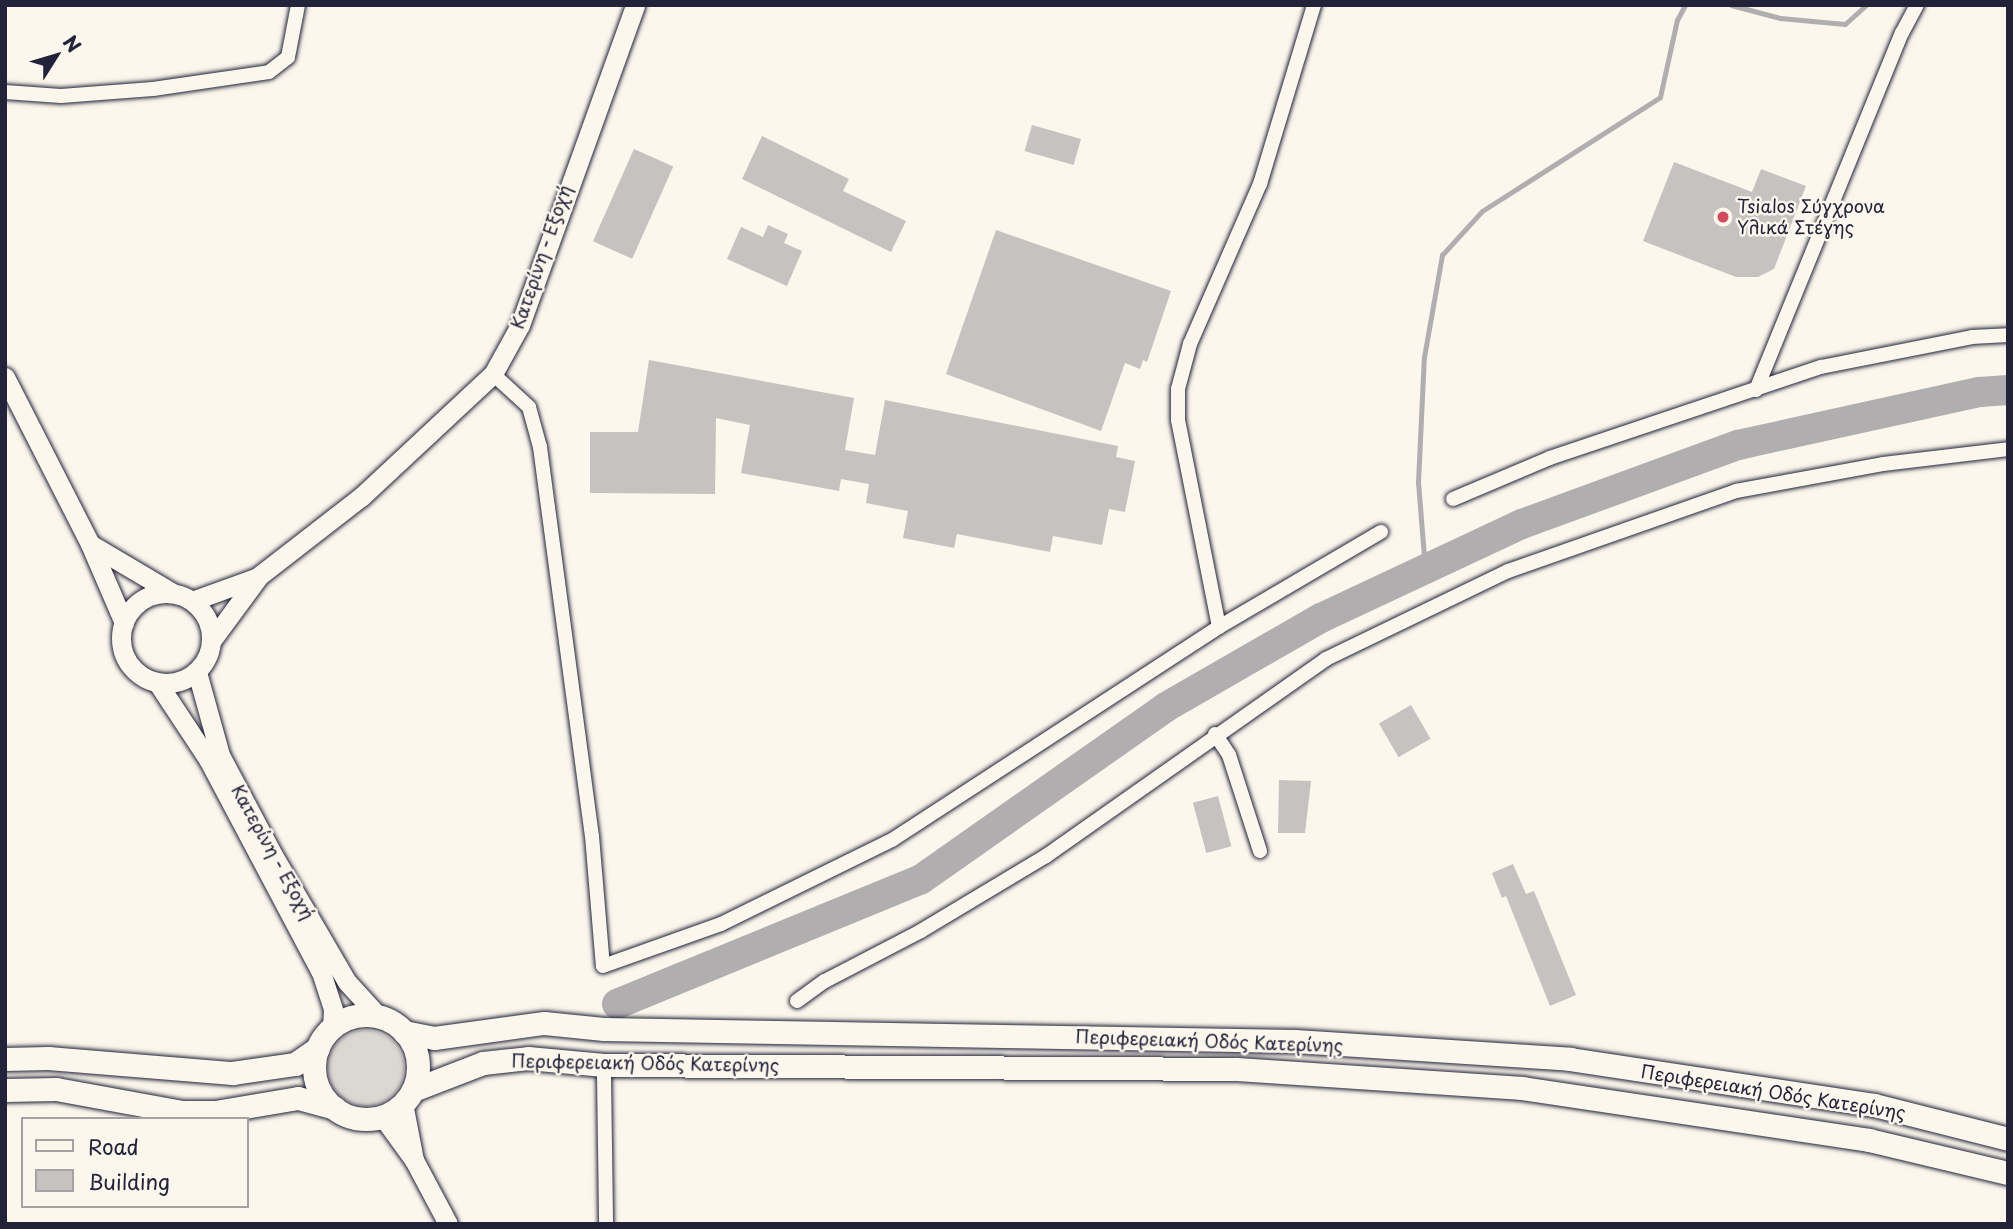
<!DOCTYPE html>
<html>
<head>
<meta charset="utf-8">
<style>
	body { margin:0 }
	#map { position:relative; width:2013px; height:1229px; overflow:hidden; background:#fbf7ec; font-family:"Playpen Sans",sans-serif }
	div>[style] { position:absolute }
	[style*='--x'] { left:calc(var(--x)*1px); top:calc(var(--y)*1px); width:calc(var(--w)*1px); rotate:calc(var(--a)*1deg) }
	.green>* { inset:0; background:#dbd8d3 }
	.round { border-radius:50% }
	.stream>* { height:5px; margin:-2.5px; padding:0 2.5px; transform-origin:2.5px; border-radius:2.5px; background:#b1aeb0 }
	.river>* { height:30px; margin:-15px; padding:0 15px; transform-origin:15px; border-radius:15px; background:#b1aeb0 }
	.building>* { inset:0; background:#c6c2c0; transform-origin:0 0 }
	.roads { filter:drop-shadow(0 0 2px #22223b) drop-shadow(0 0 2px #22223b) }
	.minor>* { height:14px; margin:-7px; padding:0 7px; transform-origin:7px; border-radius:7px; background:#fbf7ec }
	.secondary>* { height:19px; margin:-9.5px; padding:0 9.5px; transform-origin:9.5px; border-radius:9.5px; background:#fbf7ec }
	.secondary>.ring { margin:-9.5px; padding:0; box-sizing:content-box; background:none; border:19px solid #fbf7ec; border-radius:50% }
	.primary>* { height:23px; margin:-11.5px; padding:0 11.5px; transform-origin:11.5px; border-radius:11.5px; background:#fbf7ec }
	.primary>.ring { margin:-11.5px; padding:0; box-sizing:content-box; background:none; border:23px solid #fbf7ec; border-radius:50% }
	.dots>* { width:19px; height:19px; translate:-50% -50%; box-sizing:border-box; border:4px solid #fbf7ec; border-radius:50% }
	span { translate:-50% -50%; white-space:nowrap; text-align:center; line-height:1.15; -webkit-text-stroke:5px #fbf7ec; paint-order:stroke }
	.poi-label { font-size:18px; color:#22223b }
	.left { translate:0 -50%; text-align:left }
	.street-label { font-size:18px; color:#22223b }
	.frame { position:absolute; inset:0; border:7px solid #22223b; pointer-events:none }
	.legend { position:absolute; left:21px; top:1117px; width:228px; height:91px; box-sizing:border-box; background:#fbf7ec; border:2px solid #a4a2a5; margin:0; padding:9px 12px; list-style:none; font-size:21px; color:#22223b }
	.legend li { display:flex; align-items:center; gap:14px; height:35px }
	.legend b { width:35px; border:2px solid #a4a2a5 }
	.north { position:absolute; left:21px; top:21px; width:70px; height:70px; -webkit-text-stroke:5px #fbf7ec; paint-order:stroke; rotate:53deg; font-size:19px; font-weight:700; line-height:28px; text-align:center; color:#22223b }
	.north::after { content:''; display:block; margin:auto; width:24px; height:32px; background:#22223b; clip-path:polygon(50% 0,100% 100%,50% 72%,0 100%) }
</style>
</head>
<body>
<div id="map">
	<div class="green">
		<div class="round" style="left:328px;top:1030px;width:76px;height:76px"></div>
	</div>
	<div class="stream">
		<div style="--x:1731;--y:5;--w:51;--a:14.9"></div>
		<div style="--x:1780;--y:18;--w:65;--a:5.3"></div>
		<div style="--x:1845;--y:24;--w:28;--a:-42"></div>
		<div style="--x:1425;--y:569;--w:87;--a:-94.6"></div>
		<div style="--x:1418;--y:482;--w:125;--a:-87.3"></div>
		<div style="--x:1424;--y:357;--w:104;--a:-80"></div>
		<div style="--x:1442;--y:255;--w:59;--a:-47.7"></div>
		<div style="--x:1482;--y:211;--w:211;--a:-32.6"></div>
		<div style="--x:1660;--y:97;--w:79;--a:-77.6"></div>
		<div style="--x:1677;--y:20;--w:17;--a:-62"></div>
	</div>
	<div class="river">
		<div style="--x:617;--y:1004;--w:327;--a:-22.3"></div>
		<div style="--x:920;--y:880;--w:301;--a:-35.1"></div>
		<div style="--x:1166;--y:707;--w:179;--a:-29.9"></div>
		<div style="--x:1321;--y:618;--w:222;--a:-25.1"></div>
		<div style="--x:1522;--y:524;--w:230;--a:-20.1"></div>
		<div style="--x:1738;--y:445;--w:248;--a:-12.4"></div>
		<div style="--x:1980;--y:392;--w:28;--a:-4"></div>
	</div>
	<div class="building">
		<div style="left:1032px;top:125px;width:51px;height:27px;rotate:16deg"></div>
		<div style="clip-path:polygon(762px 136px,849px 179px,843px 191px,906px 221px,891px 252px,742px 179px)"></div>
		<div style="left:634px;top:149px;width:43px;height:101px;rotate:24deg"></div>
		<div style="clip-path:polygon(1674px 162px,1752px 192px,1761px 169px,1806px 186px,1774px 269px,1758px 277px,1736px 277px,1643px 241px)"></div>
		<div style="clip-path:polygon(768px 225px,788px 234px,784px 243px,802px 251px,787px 286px,727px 259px,741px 227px,763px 237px)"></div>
		<div style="clip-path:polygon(996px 230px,1171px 291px,1147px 362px,1143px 360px,1140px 369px,1125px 363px,1101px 431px,946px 374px)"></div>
		<div style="clip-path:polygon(649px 360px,854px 398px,845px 450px,875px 455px,885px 400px,1118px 446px,1116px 457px,1135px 461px,1125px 512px,1109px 509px,1102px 545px,1053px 536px,1050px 552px,957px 534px,954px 548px,903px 538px,908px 511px,866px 503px,869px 484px,841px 479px,839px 491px,741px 473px,750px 425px,716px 418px,715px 494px,590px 493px,590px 432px,638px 432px)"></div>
		<div style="left:1411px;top:705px;width:39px;height:37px;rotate:60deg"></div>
		<div style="clip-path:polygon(1279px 780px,1311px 781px,1305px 833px,1278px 833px)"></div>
		<div style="left:1218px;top:796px;width:52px;height:26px;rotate:75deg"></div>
		<div style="clip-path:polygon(1513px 864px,1526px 894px,1534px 891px,1576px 995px,1550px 1006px,1506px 896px,1502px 898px,1492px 873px)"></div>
	</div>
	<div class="roads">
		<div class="minor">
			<div style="--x:5;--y:92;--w:56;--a:4.1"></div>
			<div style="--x:61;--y:96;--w:92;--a:-4.4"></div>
			<div style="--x:153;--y:89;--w:117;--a:-8.3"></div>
			<div style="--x:269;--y:72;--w:24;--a:-38"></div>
			<div style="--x:288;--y:57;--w:53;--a:-79.1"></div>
			<div style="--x:493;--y:374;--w:49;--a:42.5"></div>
			<div style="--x:529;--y:407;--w:41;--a:74.6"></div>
			<div style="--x:540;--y:447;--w:392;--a:82.4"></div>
			<div style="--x:592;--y:836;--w:130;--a:85.2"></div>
			<div style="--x:603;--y:966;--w:125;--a:-19.6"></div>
			<div style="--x:721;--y:924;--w:191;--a:-26.2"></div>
			<div style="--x:892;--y:840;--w:390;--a:-33.1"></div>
			<div style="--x:1219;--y:627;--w:188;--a:-30.4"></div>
			<div style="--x:1756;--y:390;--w:386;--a:-67.8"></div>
			<div style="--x:1902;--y:33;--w:32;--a:-62"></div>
			<div style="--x:1453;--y:499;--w:105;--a:-22.9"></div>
			<div style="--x:1550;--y:458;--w:286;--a:-18.6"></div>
			<div style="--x:1821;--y:367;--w:154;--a:-11.2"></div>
			<div style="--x:1972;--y:337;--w:36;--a:-3"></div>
			<div style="--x:1219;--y:627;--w:211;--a:-101.2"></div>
			<div style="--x:1178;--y:420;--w:31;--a:-90"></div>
			<div style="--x:1178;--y:389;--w:47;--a:-75.1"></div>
			<div style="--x:1190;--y:344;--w:175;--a:-66.4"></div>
			<div style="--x:1260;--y:184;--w:187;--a:-73.2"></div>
			<div style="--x:1215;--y:734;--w:25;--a:56"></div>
			<div style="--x:1229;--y:755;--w:101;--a:72.1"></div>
			<div style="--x:797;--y:1001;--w:34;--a:-36"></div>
			<div style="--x:825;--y:981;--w:108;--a:-27.5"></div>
			<div style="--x:921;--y:931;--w:146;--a:-31"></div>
			<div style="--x:1046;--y:856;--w:342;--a:-35.1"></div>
			<div style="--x:1326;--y:659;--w:202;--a:-25.8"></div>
			<div style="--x:1508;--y:571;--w:242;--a:-19.3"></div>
			<div style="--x:1736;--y:491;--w:149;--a:-10.4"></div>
			<div style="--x:1883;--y:464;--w:126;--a:-6.8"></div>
			<div style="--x:604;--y:1075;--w:149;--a:89.2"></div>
		</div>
		<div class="secondary">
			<div style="--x:5;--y:377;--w:187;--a:63"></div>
			<div style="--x:90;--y:544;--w:86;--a:66.7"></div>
			<div style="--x:90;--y:544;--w:96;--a:30.6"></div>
			<div class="ring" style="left:121px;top:593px;width:71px;height:71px"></div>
			<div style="--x:192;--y:601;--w:70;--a:-20"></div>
			<div style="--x:212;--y:640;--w:79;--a:-53.7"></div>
			<div style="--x:259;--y:576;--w:129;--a:-37.8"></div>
			<div style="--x:361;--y:497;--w:180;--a:-43"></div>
			<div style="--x:493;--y:374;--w:56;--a:-61.1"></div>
			<div style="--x:520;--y:325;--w:340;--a:-70.2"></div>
			<div style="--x:197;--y:672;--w:86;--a:74.5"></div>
			<div style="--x:220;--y:755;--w:113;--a:62.1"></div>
			<div style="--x:273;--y:855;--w:147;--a:59.8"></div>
			<div style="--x:347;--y:982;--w:47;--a:47.6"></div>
			<div style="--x:157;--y:682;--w:92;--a:56.5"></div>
			<div style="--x:208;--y:759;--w:241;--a:62.1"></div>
			<div style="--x:321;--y:972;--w:39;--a:72"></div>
			<div style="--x:333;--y:1009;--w:19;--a:93"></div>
			<div style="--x:382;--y:1116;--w:54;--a:54"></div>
			<div style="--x:414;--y:1160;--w:58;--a:-100.9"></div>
			<div style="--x:414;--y:1160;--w:72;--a:62"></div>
		</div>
		<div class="primary">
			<div class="ring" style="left:314px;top:1015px;width:81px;height:81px"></div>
			<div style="--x:404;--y:1032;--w:31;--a:11"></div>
			<div style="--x:434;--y:1038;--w:111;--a:-7.8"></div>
			<div style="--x:544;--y:1023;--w:60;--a:5.7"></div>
			<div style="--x:604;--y:1029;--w:691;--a:0.99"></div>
			<div style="--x:1295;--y:1041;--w:276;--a:3.7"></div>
			<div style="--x:1570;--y:1059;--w:307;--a:8.6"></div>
			<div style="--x:1874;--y:1105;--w:138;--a:14.2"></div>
			<div style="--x:5;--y:1059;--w:43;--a:-1.3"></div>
			<div style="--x:48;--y:1058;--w:185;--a:4.7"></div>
			<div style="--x:232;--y:1073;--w:64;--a:-8.1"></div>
			<div style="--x:295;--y:1064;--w:28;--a:-35"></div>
			<div style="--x:5;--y:1090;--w:51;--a:-1.1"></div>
			<div style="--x:56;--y:1089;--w:127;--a:10.4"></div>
			<div style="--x:181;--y:1112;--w:34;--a:0"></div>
			<div style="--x:215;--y:1112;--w:84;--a:-9.6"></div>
			<div style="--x:298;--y:1098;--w:38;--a:15"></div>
			<div style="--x:413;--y:1090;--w:75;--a:-21.1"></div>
			<div style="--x:483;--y:1063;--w:45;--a:-6.3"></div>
			<div style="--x:528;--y:1058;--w:76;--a:5.3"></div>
			<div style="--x:604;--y:1065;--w:633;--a:0.36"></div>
			<div style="--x:1237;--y:1069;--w:286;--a:3.8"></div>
			<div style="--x:1522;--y:1088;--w:351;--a:8.5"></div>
			<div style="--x:1869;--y:1140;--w:143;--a:13.4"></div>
		</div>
	</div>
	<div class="dots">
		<div style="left:1723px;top:217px;background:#d1495b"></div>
	</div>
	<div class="poi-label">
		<span class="left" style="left:1737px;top:217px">Tsialos Σύγχρονα<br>Υλικά Στέγης</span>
	</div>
	<div class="street-label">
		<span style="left:541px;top:257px;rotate:-71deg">Κατερίνη - Εξοχή</span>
		<span style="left:273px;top:852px;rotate:61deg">Κατερίνη - Εξοχή</span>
		<span style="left:1209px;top:1041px;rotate:2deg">Περιφερειακή Οδός Κατερίνης</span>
		<span style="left:645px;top:1063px;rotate:1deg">Περιφερειακή Οδός Κατερίνης</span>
		<span style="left:1773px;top:1092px;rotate:9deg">Περιφερειακή Οδός Κατερίνης</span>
	</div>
	<div class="frame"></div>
	<ul class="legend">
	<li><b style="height:9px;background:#fbf7ec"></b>Road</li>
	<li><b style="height:19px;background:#c6c2c0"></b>Building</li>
	</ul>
	<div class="north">N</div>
</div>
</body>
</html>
